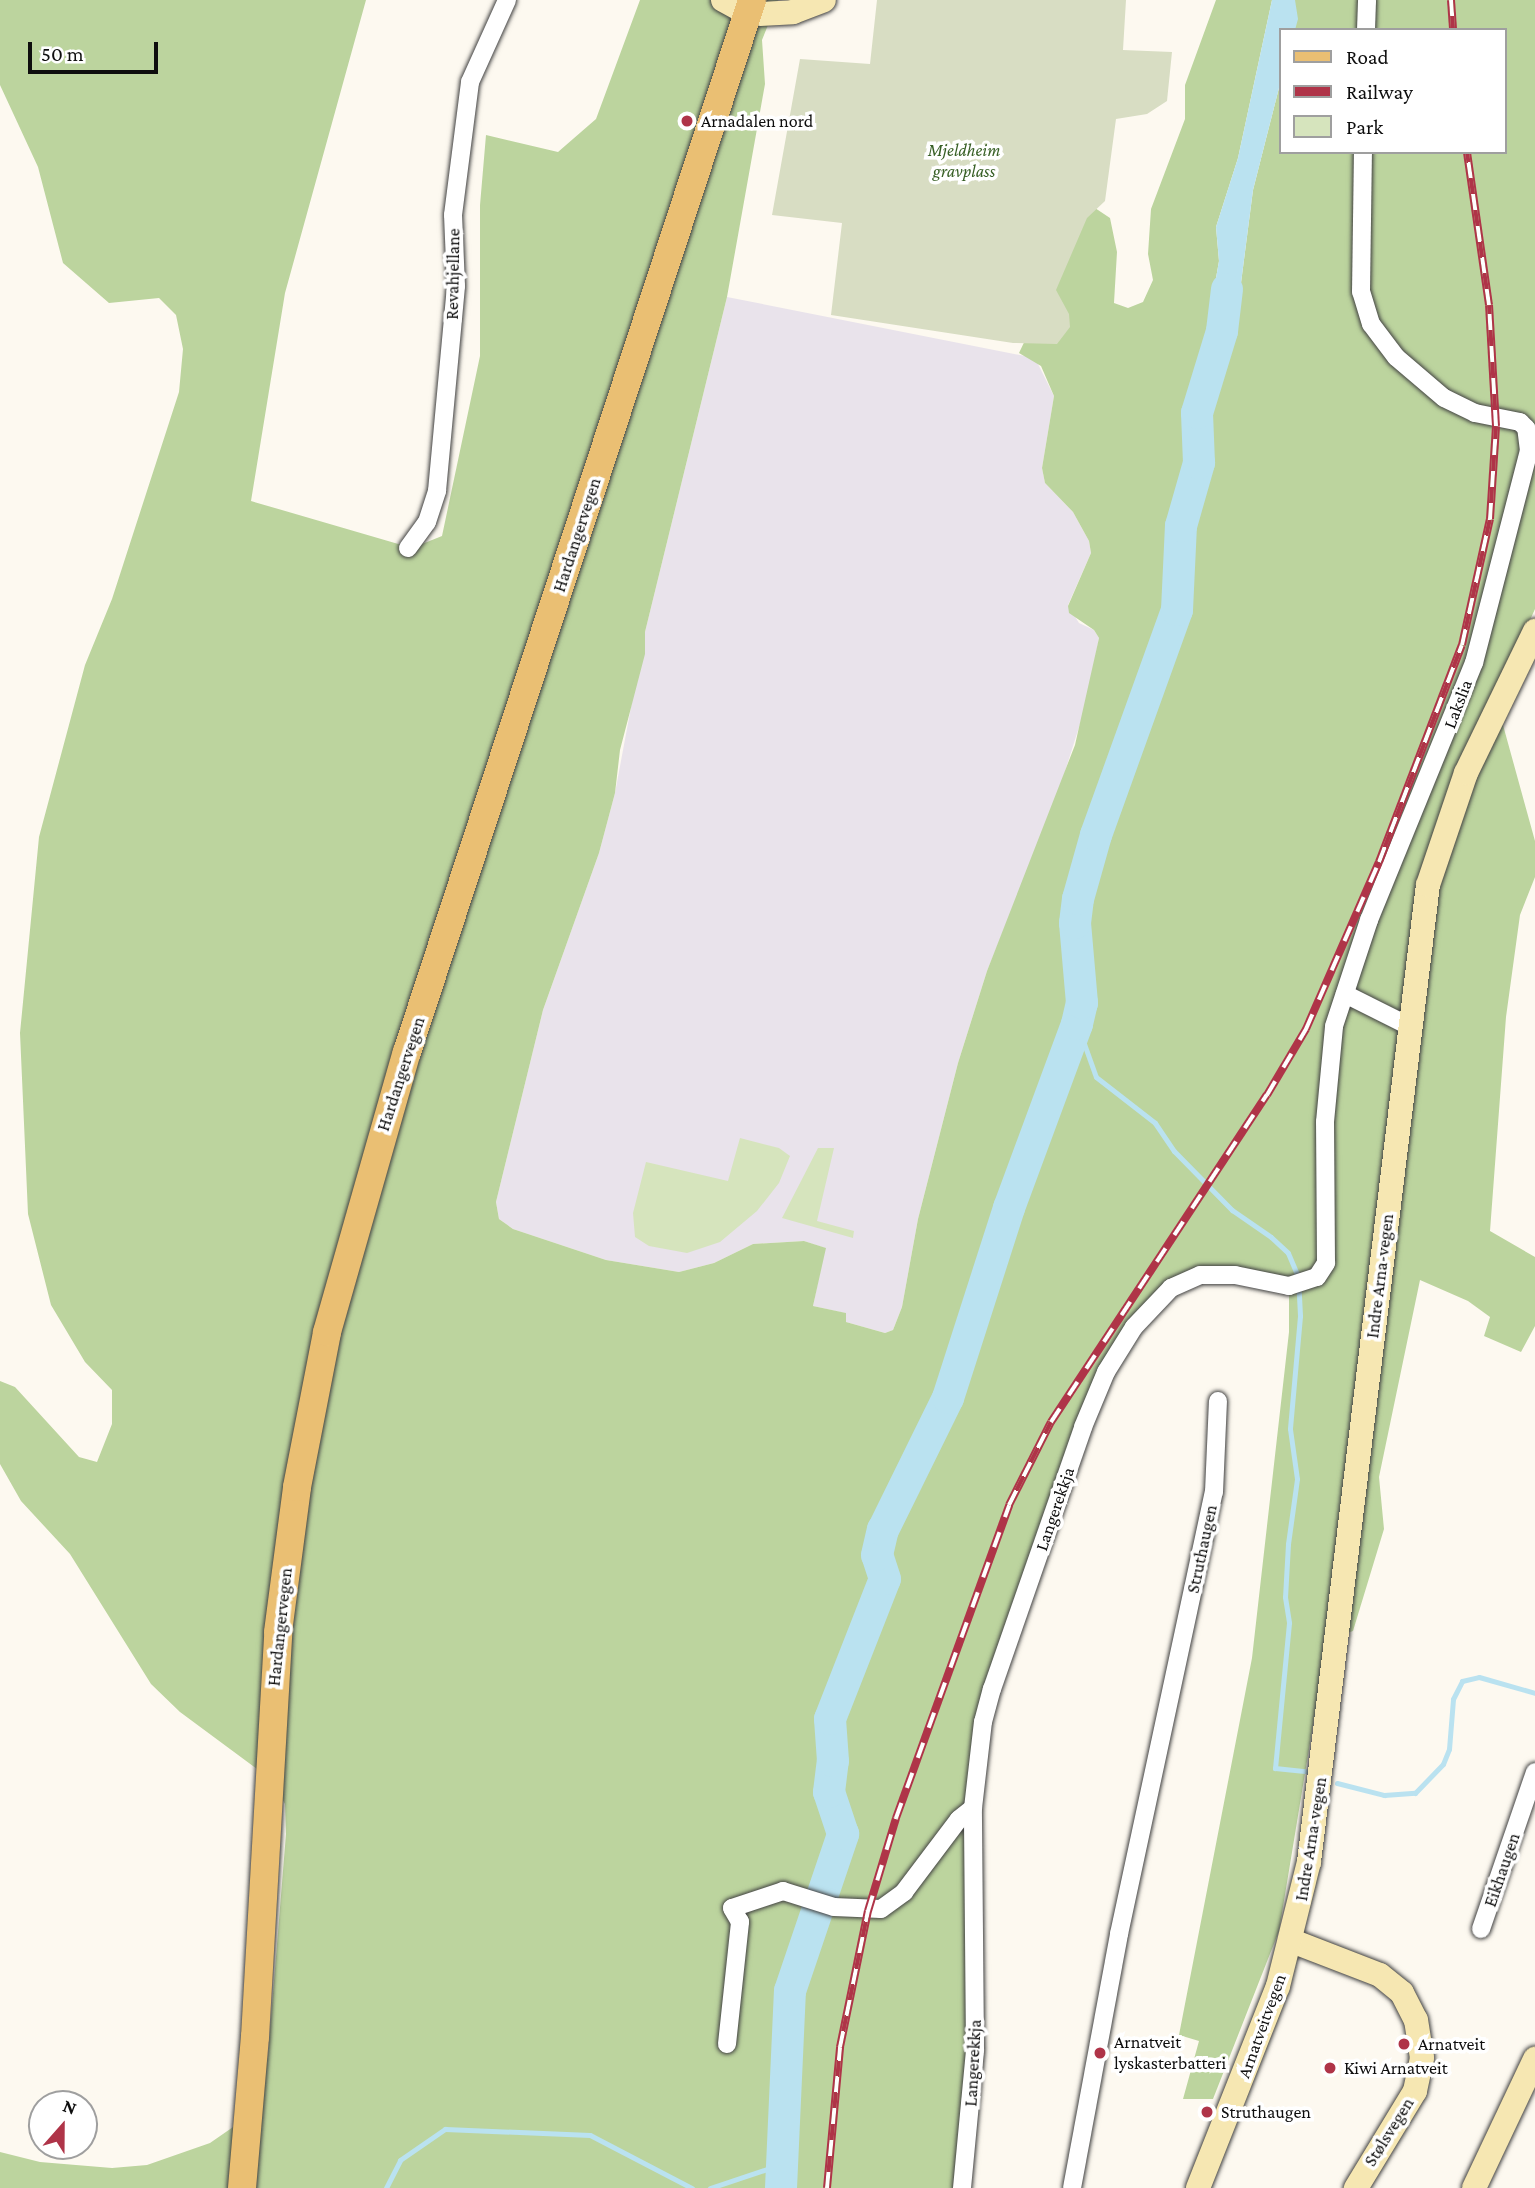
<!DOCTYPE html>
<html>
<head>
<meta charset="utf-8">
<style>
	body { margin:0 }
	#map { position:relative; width:1535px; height:2188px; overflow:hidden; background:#fdf9f0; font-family:"Crimson Pro",serif }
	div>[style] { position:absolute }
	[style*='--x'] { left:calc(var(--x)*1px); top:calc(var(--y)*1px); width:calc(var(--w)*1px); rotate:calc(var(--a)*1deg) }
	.industrial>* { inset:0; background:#e9e3eb }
	.green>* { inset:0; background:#d6e4bd }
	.forest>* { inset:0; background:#bcd49e }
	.cemetery>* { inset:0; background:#d8ddc3 }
	.water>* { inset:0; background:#bae2f0 }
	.stream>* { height:5px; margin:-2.5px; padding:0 2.5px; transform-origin:2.5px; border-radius:2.5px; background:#bae2f0 }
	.river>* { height:32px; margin:-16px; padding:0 16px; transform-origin:16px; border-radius:16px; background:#bae2f0 }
	.roads { filter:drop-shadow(0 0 2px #414141) drop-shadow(0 0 2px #414141) }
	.street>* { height:18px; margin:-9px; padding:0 9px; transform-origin:9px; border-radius:9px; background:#fff }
	.secondary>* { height:24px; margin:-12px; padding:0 12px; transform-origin:12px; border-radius:12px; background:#f6e7b2 }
	.primary>* { height:28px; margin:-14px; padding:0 14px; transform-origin:14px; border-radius:14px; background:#eabf73 }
	.rail>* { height:8px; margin-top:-4px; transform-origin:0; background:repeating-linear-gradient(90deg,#fff 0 16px,#af3448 0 32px); box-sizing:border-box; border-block:2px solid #af3448 }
	.dots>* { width:19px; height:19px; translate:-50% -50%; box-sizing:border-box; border:4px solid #fff; border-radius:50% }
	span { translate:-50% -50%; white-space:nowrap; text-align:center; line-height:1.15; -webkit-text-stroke:7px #fff; paint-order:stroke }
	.poi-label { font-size:18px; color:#0e0e0e }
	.left { translate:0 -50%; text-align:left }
	.park-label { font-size:18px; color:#375f25; font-style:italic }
	.street-label { font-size:18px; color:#0e0e0e }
	.legend { position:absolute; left:1279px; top:28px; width:228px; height:126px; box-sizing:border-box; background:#fff; border:2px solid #9f9f9f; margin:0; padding:9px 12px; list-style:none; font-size:21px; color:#0e0e0e }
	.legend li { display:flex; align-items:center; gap:14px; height:35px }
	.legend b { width:35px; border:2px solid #9f9f9f }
	.north { position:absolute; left:28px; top:2090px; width:70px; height:70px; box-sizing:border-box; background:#fff; border:2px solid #9f9f9f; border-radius:50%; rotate:21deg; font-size:19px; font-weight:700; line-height:28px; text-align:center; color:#0e0e0e }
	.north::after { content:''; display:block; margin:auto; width:24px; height:32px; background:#af3448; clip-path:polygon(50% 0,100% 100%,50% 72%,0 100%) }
	.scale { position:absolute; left:28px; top:42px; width:130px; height:32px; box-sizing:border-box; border:4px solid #0e0e0e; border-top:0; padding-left:9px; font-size:21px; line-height:24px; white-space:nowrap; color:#0e0e0e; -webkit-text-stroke:5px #fff; paint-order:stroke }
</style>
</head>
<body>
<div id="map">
	<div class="industrial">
		<div style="clip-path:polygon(727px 297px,1035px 358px,1054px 396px,1042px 468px,1045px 483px,1073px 512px,1089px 541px,1091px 553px,1068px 605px,1079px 623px,1094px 630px,1099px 638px,1086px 705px,1055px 803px,987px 971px,958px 1063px,918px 1219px,902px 1307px,893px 1330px,885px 1333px,846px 1322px,845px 1313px,813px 1306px,825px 1248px,804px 1241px,753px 1244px,714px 1263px,679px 1272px,606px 1260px,513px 1229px,499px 1219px,496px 1202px,543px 1010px,599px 853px,615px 793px,645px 632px)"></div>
	</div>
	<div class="green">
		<div style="clip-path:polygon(740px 1138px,779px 1148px,790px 1156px,779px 1183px,757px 1211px,720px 1242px,687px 1253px,649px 1246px,635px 1237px,633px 1213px,646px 1162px,728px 1181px)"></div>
		<div style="clip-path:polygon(818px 1148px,834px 1148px,817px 1221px,854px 1231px,853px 1238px,782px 1218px)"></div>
	</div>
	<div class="forest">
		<div style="clip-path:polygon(0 0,366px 0,285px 293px,251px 501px,412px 548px,442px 536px,480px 356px,480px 205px,486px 135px,558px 152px,596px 119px,640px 0,778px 0,762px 40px,765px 84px,727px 297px,645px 632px,645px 654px,620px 750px,615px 793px,599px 853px,543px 1010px,496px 1202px,499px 1219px,513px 1229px,606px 1260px,679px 1272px,714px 1263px,753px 1244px,804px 1241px,826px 1248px,813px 1306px,846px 1313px,846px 1322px,885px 1333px,893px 1330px,902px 1307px,918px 1219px,958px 1063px,987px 971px,1075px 745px,1099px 638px,1094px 630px,1069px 613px,1068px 606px,1091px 553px,1089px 541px,1073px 512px,1045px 483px,1042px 468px,1054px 396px,1041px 366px,1019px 353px,1049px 290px,1092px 206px,1110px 218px,1117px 252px,1114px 303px,1128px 308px,1143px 302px,1153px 280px,1148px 254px,1151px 209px,1185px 119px,1185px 85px,1216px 0,1272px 0,1238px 158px,1216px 227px,1219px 261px,1210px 312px,1237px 314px,1253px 190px,1281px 80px,1281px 152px,1505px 152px,1505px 30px,1295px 30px,1295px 0,1535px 0,1535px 609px,1495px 696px,1535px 841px,1535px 877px,1520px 915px,1506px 1017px,1490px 1231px,1535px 1257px,1535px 1326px,1521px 1352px,1484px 1336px,1490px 1317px,1468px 1301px,1420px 1280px,1379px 1477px,1384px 1529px,1353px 1631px,1327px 1640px,1279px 1931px,1213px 2099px,1183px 2099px,1199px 2041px,1179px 2035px,1252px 1658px,1289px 1332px,1289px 1286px,1186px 1281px,1119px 1349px,992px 1689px,971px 1910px,962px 2188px,0 2188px,0 2152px,40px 2162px,112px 2168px,147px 2165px,210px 2143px,236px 2125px,258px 2096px,268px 2055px,286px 1834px,285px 1804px,272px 1780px,180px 1712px,151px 1684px,70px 1554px,21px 1501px,0 1464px,0 1381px,15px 1387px,79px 1457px,97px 1462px,112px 1424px,112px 1390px,85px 1362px,51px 1305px,28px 1214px,20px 1033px,39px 837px,85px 665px,112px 599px,179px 392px,183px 349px,176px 315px,159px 298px,109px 303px,63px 263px,38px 167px,0 85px)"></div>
	</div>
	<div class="cemetery">
		<div style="clip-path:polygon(877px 0,1126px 0,1123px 50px,1172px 52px,1167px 101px,1147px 114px,1116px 119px,1105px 201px,1087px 218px,1056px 290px,1069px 314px,1070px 327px,1057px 344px,1013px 343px,831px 315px,842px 223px,772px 215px,800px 59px,870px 64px)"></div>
	</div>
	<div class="water">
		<div style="clip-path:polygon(1272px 0,1295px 0,1298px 19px,1295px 30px,1281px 30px,1281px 80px,1253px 190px,1237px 314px,1230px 331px,1222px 331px,1214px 328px,1210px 312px,1219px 261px,1216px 227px,1238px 158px)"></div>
	</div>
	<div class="stream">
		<div style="--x:1077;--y:1024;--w:56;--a:70.3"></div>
		<div style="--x:1096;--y:1077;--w:75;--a:37.9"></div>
		<div style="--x:1155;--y:1123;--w:34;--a:56"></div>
		<div style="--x:1174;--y:1151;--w:83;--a:45.5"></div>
		<div style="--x:1232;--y:1210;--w:47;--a:34.7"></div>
		<div style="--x:1271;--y:1237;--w:23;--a:43"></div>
		<div style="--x:1288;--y:1253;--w:25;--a:67"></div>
		<div style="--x:1298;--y:1276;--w:40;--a:87.1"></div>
		<div style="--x:1300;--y:1316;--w:113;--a:95.1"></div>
		<div style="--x:1290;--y:1429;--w:50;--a:82"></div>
		<div style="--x:1297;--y:1479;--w:66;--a:97.9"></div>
		<div style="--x:1288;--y:1544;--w:53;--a:93.2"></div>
		<div style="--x:1285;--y:1597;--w:26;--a:81"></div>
		<div style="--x:1289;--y:1623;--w:146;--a:95.5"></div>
		<div style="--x:1275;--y:1768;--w:37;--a:6"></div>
		<div style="--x:1337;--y:1783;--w:49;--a:14.3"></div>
		<div style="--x:1384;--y:1795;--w:31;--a:-4"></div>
		<div style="--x:1415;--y:1793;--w:40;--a:-46"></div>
		<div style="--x:1443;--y:1764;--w:16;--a:-68"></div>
		<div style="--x:1449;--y:1749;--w:50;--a:-85.4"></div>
		<div style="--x:1453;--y:1699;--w:20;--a:-63"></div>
		<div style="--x:1462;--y:1681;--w:17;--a:-13"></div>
		<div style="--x:1479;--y:1677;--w:58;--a:15.9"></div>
		<div style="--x:386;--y:2188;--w:31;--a:-63"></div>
		<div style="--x:400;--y:2160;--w:55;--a:-34.6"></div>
		<div style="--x:445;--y:2129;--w:145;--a:2.4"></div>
		<div style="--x:590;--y:2135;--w:115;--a:27.5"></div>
		<div style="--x:710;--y:2188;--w:76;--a:-18.4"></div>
	</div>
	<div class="river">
		<div style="--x:781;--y:2188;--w:197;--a:-87.4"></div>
		<div style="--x:790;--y:1991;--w:166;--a:-71.3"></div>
		<div style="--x:843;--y:1834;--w:44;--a:-108.4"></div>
		<div style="--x:829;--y:1792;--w:31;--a:-83"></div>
		<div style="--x:833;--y:1761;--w:42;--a:-94.1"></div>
		<div style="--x:830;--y:1719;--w:150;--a:-68.6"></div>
		<div style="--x:885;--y:1579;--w:25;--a:-108"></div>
		<div style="--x:877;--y:1555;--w:26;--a:-77"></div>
		<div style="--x:883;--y:1530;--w:147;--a:-63.8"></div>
		<div style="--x:948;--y:1398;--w:200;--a:-72.2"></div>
		<div style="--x:1009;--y:1208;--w:196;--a:-69.7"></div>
		<div style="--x:1077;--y:1024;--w:22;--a:-77"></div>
		<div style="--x:1082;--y:1003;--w:80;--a:-95"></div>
		<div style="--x:1075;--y:923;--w:24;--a:-83"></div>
		<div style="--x:1078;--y:899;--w:66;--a:-74.3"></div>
		<div style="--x:1096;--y:835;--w:239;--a:-70.2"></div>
		<div style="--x:1177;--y:610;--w:84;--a:-87.3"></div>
		<div style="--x:1181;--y:526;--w:66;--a:-74.1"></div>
		<div style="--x:1199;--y:463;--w:50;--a:-92.3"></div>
		<div style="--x:1197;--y:413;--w:86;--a:-73"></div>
		<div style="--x:1222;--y:331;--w:42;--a:-83.2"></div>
	</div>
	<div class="roads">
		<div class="street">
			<div style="--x:1366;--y:30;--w:30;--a:-88"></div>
			<div style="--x:408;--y:548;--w:32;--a:-54"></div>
			<div style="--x:427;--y:522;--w:33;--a:-72"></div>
			<div style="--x:437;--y:491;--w:206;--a:-84.7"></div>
			<div style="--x:456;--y:286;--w:71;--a:-92.4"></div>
			<div style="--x:453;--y:215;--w:134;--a:-82.7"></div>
			<div style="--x:470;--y:82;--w:90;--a:-65.7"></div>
			<div style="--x:1345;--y:994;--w:72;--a:26.6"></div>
			<div style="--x:1481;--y:1929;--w:166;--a:-71"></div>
			<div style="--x:727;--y:2044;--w:123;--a:-83.9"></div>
			<div style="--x:740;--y:1922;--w:16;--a:-120"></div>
			<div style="--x:732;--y:1908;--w:54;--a:-18.4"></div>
			<div style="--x:783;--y:1891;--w:53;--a:17.4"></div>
			<div style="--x:834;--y:1907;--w:47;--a:2.4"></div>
			<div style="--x:881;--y:1909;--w:29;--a:-36"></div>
			<div style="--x:904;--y:1892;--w:91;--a:-53"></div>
			<div style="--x:959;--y:1819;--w:18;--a:-38"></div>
			<div style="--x:962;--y:2188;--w:139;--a:-84.6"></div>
			<div style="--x:975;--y:2050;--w:242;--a:-90.5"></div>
			<div style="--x:973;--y:1808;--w:87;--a:-83.4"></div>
			<div style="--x:983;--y:1722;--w:34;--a:-75"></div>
			<div style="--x:992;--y:1689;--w:277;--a:-70.8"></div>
			<div style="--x:1083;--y:1427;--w:60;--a:-67.3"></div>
			<div style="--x:1106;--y:1372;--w:53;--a:-58.1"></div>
			<div style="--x:1134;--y:1327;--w:54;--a:-46.5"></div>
			<div style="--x:1171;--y:1288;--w:32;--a:-24"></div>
			<div style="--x:1200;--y:1275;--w:35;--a:0"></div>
			<div style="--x:1235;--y:1275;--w:55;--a:11.5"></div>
			<div style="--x:1289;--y:1286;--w:29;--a:-18"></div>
			<div style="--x:1317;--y:1277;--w:17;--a:-57"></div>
			<div style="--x:1326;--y:1263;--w:141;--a:-90.4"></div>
			<div style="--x:1325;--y:1122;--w:96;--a:-84.6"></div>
			<div style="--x:1334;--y:1026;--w:112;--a:-71.7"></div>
			<div style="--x:1369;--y:920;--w:278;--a:-67.8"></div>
			<div style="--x:1474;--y:663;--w:219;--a:-75.5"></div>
			<div style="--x:1529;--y:451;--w:23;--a:-97"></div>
			<div style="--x:1526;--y:428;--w:8;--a:-135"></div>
			<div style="--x:1520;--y:422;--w:46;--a:-168.7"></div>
			<div style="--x:1475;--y:413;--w:34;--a:-154"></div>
			<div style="--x:1444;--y:398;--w:63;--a:-139.5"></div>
			<div style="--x:1396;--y:357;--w:41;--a:-127.1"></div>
			<div style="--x:1371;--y:324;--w:34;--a:-107"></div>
			<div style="--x:1361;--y:292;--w:140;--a:-89.2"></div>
			<div style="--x:1072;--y:2188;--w:258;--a:-79.5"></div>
			<div style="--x:1119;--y:1934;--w:452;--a:-77.9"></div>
			<div style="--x:1214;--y:1492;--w:91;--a:-87.5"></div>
		</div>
		<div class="secondary">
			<div style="--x:723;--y:0;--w:15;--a:28"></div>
			<div style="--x:760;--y:14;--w:33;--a:-3"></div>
			<div style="--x:793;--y:12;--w:33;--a:-21"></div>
			<div style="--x:1292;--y:1941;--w:94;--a:21.1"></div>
			<div style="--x:1380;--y:1975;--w:28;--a:39"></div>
			<div style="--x:1402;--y:1993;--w:30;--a:63"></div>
			<div style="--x:1416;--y:2020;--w:38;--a:81"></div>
			<div style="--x:1422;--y:2058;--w:34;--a:102"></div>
			<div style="--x:1415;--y:2091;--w:114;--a:121.3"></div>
			<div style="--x:1198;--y:2188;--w:217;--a:-68.4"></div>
			<div style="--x:1278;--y:1986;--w:128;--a:-76"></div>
			<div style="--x:1309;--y:1862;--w:984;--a:-83.06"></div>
			<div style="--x:1428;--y:885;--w:118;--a:-71.3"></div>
			<div style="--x:1466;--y:773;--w:158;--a:-64.1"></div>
			<div style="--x:1474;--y:2188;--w:143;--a:-64.7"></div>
		</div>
		<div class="primary">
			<div style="--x:242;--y:2188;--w:152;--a:-85.1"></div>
			<div style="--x:255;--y:2037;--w:406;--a:-86.7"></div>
			<div style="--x:278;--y:1632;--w:146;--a:-82.5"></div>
			<div style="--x:297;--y:1487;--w:158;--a:-79"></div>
			<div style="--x:327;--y:1332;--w:291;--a:-74.1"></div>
			<div style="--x:407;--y:1052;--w:1107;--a:-71.84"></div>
		</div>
	</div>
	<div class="rail">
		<div style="--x:1451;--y:0;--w:30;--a:86"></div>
		<div style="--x:827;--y:2188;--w:142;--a:-84.7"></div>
		<div style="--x:840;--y:2047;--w:139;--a:-78.4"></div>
		<div style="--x:868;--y:1911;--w:97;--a:-73.2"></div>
		<div style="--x:896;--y:1818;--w:333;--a:-70.1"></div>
		<div style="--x:1009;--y:1505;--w:93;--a:-63.2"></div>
		<div style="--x:1051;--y:1422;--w:392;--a:-56.6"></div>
		<div style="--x:1267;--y:1095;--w:77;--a:-59.4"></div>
		<div style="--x:1306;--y:1029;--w:182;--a:-66.4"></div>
		<div style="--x:1379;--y:862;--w:232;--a:-69.1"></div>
		<div style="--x:1462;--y:645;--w:129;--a:-77.5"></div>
		<div style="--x:1490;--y:519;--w:93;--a:-86.3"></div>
		<div style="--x:1496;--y:426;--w:121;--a:-93.3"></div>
		<div style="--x:1489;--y:305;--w:155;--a:-98.2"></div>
	</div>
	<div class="dots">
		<div style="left:687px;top:121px;background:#af3448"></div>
		<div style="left:1404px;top:2044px;background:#af3448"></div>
		<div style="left:1100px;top:2053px;background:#af3448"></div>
		<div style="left:1330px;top:2068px;background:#af3448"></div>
		<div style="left:1207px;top:2112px;background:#af3448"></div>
	</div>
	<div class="poi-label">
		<span class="left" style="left:701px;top:121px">Arnadalen nord</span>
		<span class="left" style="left:1114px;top:2053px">Arnatveit<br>lyskasterbatteri</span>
		<span class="left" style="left:1418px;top:2044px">Arnatveit</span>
		<span class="left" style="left:1344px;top:2068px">Kiwi Arnatveit</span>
		<span class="left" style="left:1221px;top:2112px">Struthaugen</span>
	</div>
	<div class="park-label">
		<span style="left:964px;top:161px">Mjeldheim<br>gravplass</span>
	</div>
	<div class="street-label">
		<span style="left:453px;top:274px;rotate:-89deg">Revahjellane</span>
		<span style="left:577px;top:535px;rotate:-72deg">Hardangervegen</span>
		<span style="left:1458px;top:704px;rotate:-69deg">Lakslia</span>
		<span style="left:401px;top:1074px;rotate:-72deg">Hardangervegen</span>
		<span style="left:1380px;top:1276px;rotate:-83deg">Indre Arna-vegen</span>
		<span style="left:1055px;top:1509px;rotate:-71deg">Langerekkja</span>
		<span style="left:1202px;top:1549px;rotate:-78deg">Struthaugen</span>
		<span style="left:280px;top:1627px;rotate:-84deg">Hardangervegen</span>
		<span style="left:1311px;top:1839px;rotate:-81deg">Indre Arna-vegen</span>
		<span style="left:1502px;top:1870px;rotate:-71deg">Eikhaugen</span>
		<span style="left:1262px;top:2026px;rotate:-70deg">Arnatveitvegen</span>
		<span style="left:973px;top:2063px;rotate:-87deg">Langerekkja</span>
		<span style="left:1389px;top:2132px;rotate:-58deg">Stølsvegen</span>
	</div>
	<ul class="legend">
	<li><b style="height:9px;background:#eabf73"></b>Road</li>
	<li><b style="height:9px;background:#af3448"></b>Railway</li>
	<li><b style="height:19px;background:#d6e4bd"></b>Park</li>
	</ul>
	<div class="north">N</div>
	<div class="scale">50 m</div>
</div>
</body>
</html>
